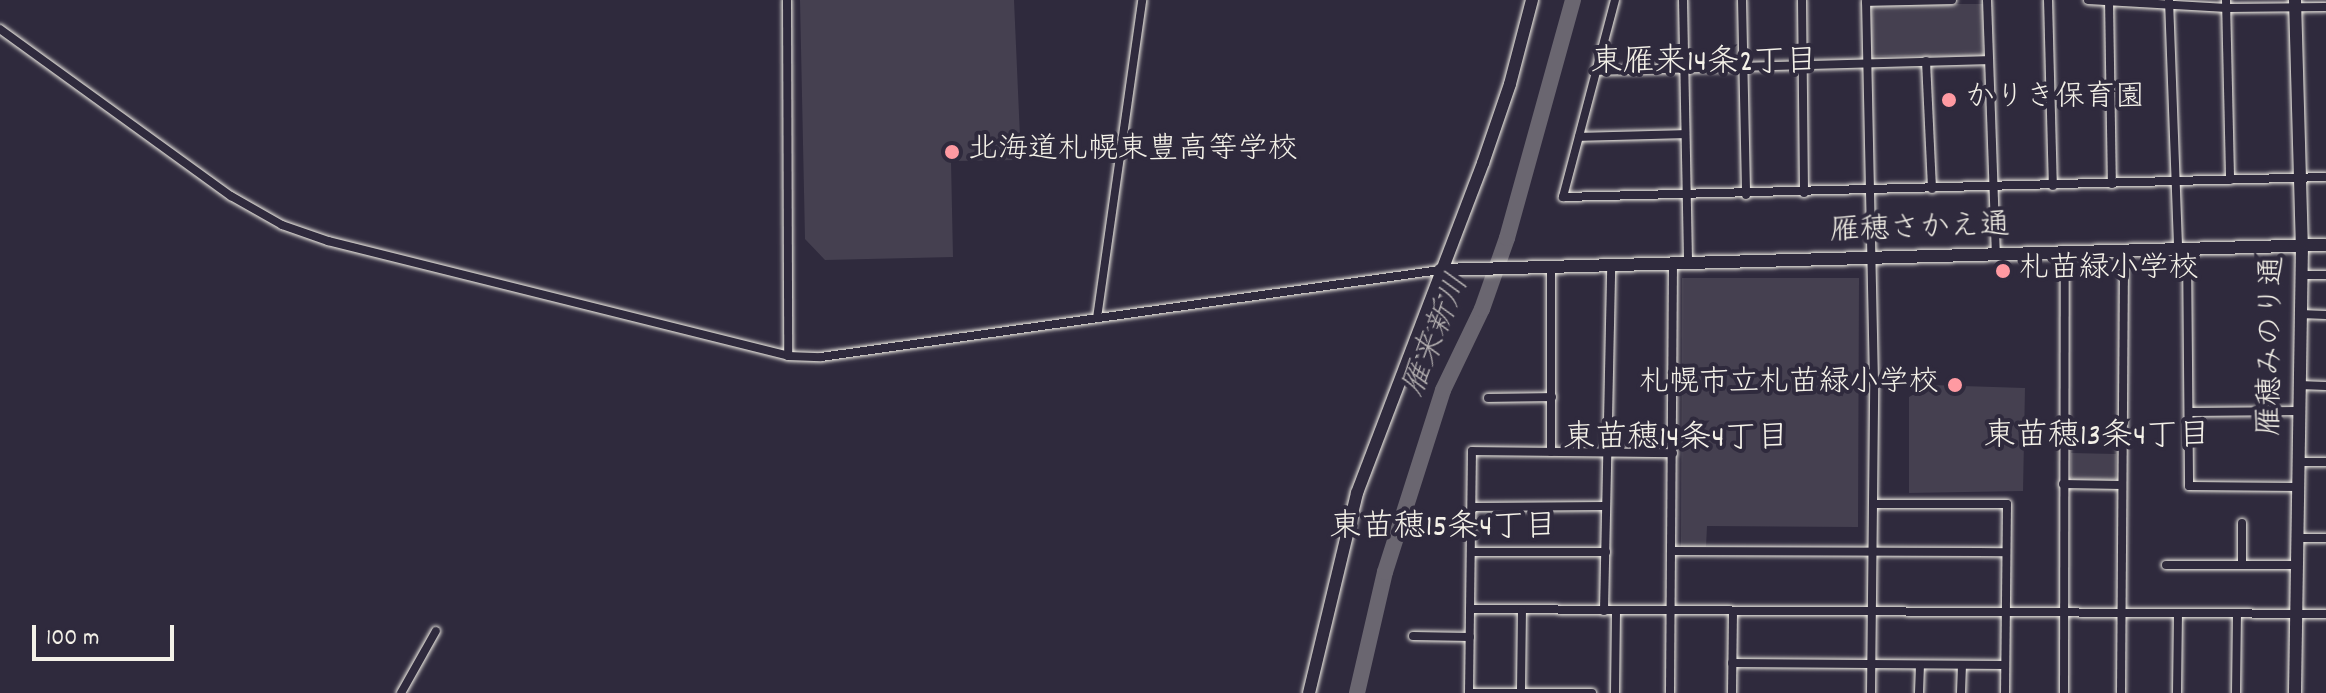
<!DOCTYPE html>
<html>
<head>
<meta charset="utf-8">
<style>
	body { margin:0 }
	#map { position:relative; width:2326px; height:693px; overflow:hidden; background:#2f2a3d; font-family:Dekko,"Klee One",sans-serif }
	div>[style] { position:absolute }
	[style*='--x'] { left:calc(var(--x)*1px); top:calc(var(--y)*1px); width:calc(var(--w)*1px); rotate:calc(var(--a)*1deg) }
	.green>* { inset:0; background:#454050; transform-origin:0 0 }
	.river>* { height:16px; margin:-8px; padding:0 8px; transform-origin:8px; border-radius:8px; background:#6a6670 }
	.roads { filter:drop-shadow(0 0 2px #f4f1e8) drop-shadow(0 0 2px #f4f1e8) }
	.street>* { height:8px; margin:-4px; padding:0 4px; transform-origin:4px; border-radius:4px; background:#2f2a3d }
	.secondary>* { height:12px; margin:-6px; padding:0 6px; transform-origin:6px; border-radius:6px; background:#2f2a3d }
	.dots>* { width:22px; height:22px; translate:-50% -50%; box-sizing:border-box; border:4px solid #2f2a3d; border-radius:50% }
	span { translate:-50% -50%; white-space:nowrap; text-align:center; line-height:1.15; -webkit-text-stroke:8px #2f2a3d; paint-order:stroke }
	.poi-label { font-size:30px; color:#f4f1e8 }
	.left { translate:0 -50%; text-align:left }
	.right { translate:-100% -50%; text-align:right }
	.street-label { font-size:30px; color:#f4f1e8 }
	.neighbourhood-label { font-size:32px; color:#f4f1e8 }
	.water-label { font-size:32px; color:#b6b2b2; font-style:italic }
	.scale { position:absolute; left:32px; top:625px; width:142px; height:36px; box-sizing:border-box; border:4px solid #f4f1e8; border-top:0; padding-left:10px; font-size:24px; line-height:28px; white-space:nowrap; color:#f4f1e8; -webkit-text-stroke:6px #2f2a3d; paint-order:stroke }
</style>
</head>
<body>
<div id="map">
	<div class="green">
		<div style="clip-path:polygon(800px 0,1014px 0,1021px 160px,951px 161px,953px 257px,825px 260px,805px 239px)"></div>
		<div style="left:1983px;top:4px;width:52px;height:112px;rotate:90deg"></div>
		<div style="clip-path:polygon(1682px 278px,1859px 278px,1858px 527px,1707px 526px,1706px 547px,1681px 547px)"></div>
		<div style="clip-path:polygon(1931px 385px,2025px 388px,2023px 491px,1909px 493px,1909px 397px)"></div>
		<div style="clip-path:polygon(2071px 453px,2116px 454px,2116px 478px,2112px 481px,2074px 480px,2071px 477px)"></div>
	</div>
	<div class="river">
		<div style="--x:1357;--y:693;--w:124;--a:-77"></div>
		<div style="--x:1385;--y:572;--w:191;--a:-72.3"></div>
		<div style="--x:1443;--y:390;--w:90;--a:-64.3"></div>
		<div style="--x:1482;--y:309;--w:75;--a:-70.6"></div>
		<div style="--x:1507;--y:238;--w:247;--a:-74.5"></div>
	</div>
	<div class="roads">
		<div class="street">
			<div style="--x:787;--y:0;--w:356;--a:89.8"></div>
			<div style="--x:1615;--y:0;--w:204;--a:104.8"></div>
			<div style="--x:1563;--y:197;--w:763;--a:-1.5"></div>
			<div style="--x:1683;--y:0;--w:264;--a:88.9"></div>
			<div style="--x:1742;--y:0;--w:195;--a:88.8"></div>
			<div style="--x:1802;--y:0;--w:193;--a:89.4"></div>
			<div style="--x:1987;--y:0;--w:255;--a:88"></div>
			<div style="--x:2048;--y:0;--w:186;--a:88.5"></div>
			<div style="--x:2088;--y:0;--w:139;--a:3.3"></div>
			<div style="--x:2227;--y:8;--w:99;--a:-0.6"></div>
			<div style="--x:2109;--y:0;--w:184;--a:89.1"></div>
			<div style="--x:2169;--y:0;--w:250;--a:87.9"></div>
			<div style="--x:2226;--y:0;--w:180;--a:88.7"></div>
			<div style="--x:0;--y:29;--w:285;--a:35.9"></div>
			<div style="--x:231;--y:196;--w:59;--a:29.6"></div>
			<div style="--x:282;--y:225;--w:49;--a:19.2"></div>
			<div style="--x:328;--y:241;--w:474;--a:14"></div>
			<div style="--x:788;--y:356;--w:33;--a:2"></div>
			<div style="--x:821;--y:357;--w:625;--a:-8"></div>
			<div style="--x:1926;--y:61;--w:128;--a:87.3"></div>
			<div style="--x:1596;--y:71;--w:393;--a:-1.6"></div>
			<div style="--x:1579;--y:137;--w:106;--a:-1.6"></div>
			<div style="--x:2187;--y:249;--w:237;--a:89.5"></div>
			<div style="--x:2189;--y:486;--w:108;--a:0.5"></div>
			<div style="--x:2301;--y:275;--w:25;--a:0"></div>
			<div style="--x:2300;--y:314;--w:26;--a:2"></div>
			<div style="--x:1097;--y:318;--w:321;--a:-81.9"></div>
			<div style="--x:2299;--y:385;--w:27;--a:2"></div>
			<div style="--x:1488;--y:398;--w:64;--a:-0.9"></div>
			<div style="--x:2189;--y:412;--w:109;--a:-0.5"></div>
			<div style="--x:1551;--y:452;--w:184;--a:-90"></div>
			<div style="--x:2298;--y:462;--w:28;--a:0"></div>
			<div style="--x:2063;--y:484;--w:59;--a:1"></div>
			<div style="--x:1873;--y:504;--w:134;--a:0"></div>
			<div style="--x:2007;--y:504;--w:189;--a:90.6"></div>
			<div style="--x:1472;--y:507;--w:134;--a:-0.4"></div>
			<div style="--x:2296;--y:538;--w:30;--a:0"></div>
			<div style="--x:1672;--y:551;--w:334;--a:0.2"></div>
			<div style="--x:1472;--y:552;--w:134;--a:0"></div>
			<div style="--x:2166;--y:565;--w:131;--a:0"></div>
			<div style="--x:2242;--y:565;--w:42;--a:-90"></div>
			<div style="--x:1470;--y:609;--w:856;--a:0.33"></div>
			<div style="--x:1604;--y:611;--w:345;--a:-88.8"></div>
			<div style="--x:1413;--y:636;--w:57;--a:1"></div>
			<div style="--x:1732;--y:663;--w:273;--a:0.4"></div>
			<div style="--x:1521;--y:690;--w:80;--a:-89.3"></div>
			<div style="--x:401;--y:693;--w:71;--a:-60.6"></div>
			<div style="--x:1469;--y:693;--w:242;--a:-89.3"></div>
			<div style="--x:1472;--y:451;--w:201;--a:0.6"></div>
			<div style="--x:1469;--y:693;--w:123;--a:0"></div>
			<div style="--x:1615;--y:693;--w:82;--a:-89.3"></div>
			<div style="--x:1670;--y:693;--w:429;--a:-89.6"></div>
			<div style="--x:1732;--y:693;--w:82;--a:-89.3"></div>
			<div style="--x:1871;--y:693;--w:311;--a:-89.4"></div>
			<div style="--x:1874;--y:382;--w:380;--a:-91.2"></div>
			<div style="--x:1866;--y:2;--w:86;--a:-1.3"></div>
			<div style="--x:1919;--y:693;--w:28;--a:-88"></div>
			<div style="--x:1961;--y:693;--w:28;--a:-88"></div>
			<div style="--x:2064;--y:693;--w:440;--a:-89.9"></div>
			<div style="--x:2121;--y:693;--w:442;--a:-89.6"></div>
			<div style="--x:2177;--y:693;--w:80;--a:-89.3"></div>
			<div style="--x:2236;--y:693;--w:78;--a:-89.3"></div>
		</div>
		<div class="secondary">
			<div style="--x:2295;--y:0;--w:246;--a:88.4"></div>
			<div style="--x:2302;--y:246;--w:447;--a:90.9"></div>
			<div style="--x:1440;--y:270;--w:886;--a:-1.62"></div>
			<div style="--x:1309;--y:693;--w:206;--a:-76.5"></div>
			<div style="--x:1357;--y:493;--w:353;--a:-69.1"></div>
			<div style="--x:1483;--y:163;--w:83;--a:-71.1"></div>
			<div style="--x:1510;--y:84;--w:87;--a:-75.3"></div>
		</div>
	</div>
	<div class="dots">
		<div style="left:1949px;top:100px;background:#ff9aa2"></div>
		<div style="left:952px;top:152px;background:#ff9aa2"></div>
		<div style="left:2003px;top:271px;background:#ff9aa2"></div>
		<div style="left:1955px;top:385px;background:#ff9aa2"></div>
	</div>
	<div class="poi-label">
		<span class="left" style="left:1965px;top:100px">かりき保育園</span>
		<span class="left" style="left:968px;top:152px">北海道札幌東豊高等学校</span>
		<span class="left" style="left:2019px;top:271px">札苗緑小学校</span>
		<span class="right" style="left:1939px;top:385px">札幌市立札苗緑小学校</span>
	</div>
	<div class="street-label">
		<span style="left:1920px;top:231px;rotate:-2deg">雁穂さかえ通</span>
		<span style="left:2274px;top:346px;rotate:-89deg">雁穂みのり通</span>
	</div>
	<div class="neighbourhood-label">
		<span style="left:1704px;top:64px">東雁来14条2丁目</span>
		<span style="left:2097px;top:438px">東苗穂13条4丁目</span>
		<span style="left:1676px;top:440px">東苗穂14条4丁目</span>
		<span style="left:1443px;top:529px">東苗穂15条4丁目</span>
	</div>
	<div class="water-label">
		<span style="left:1438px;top:336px;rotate:-68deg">雁来新川</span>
	</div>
	<div class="scale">100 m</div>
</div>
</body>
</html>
